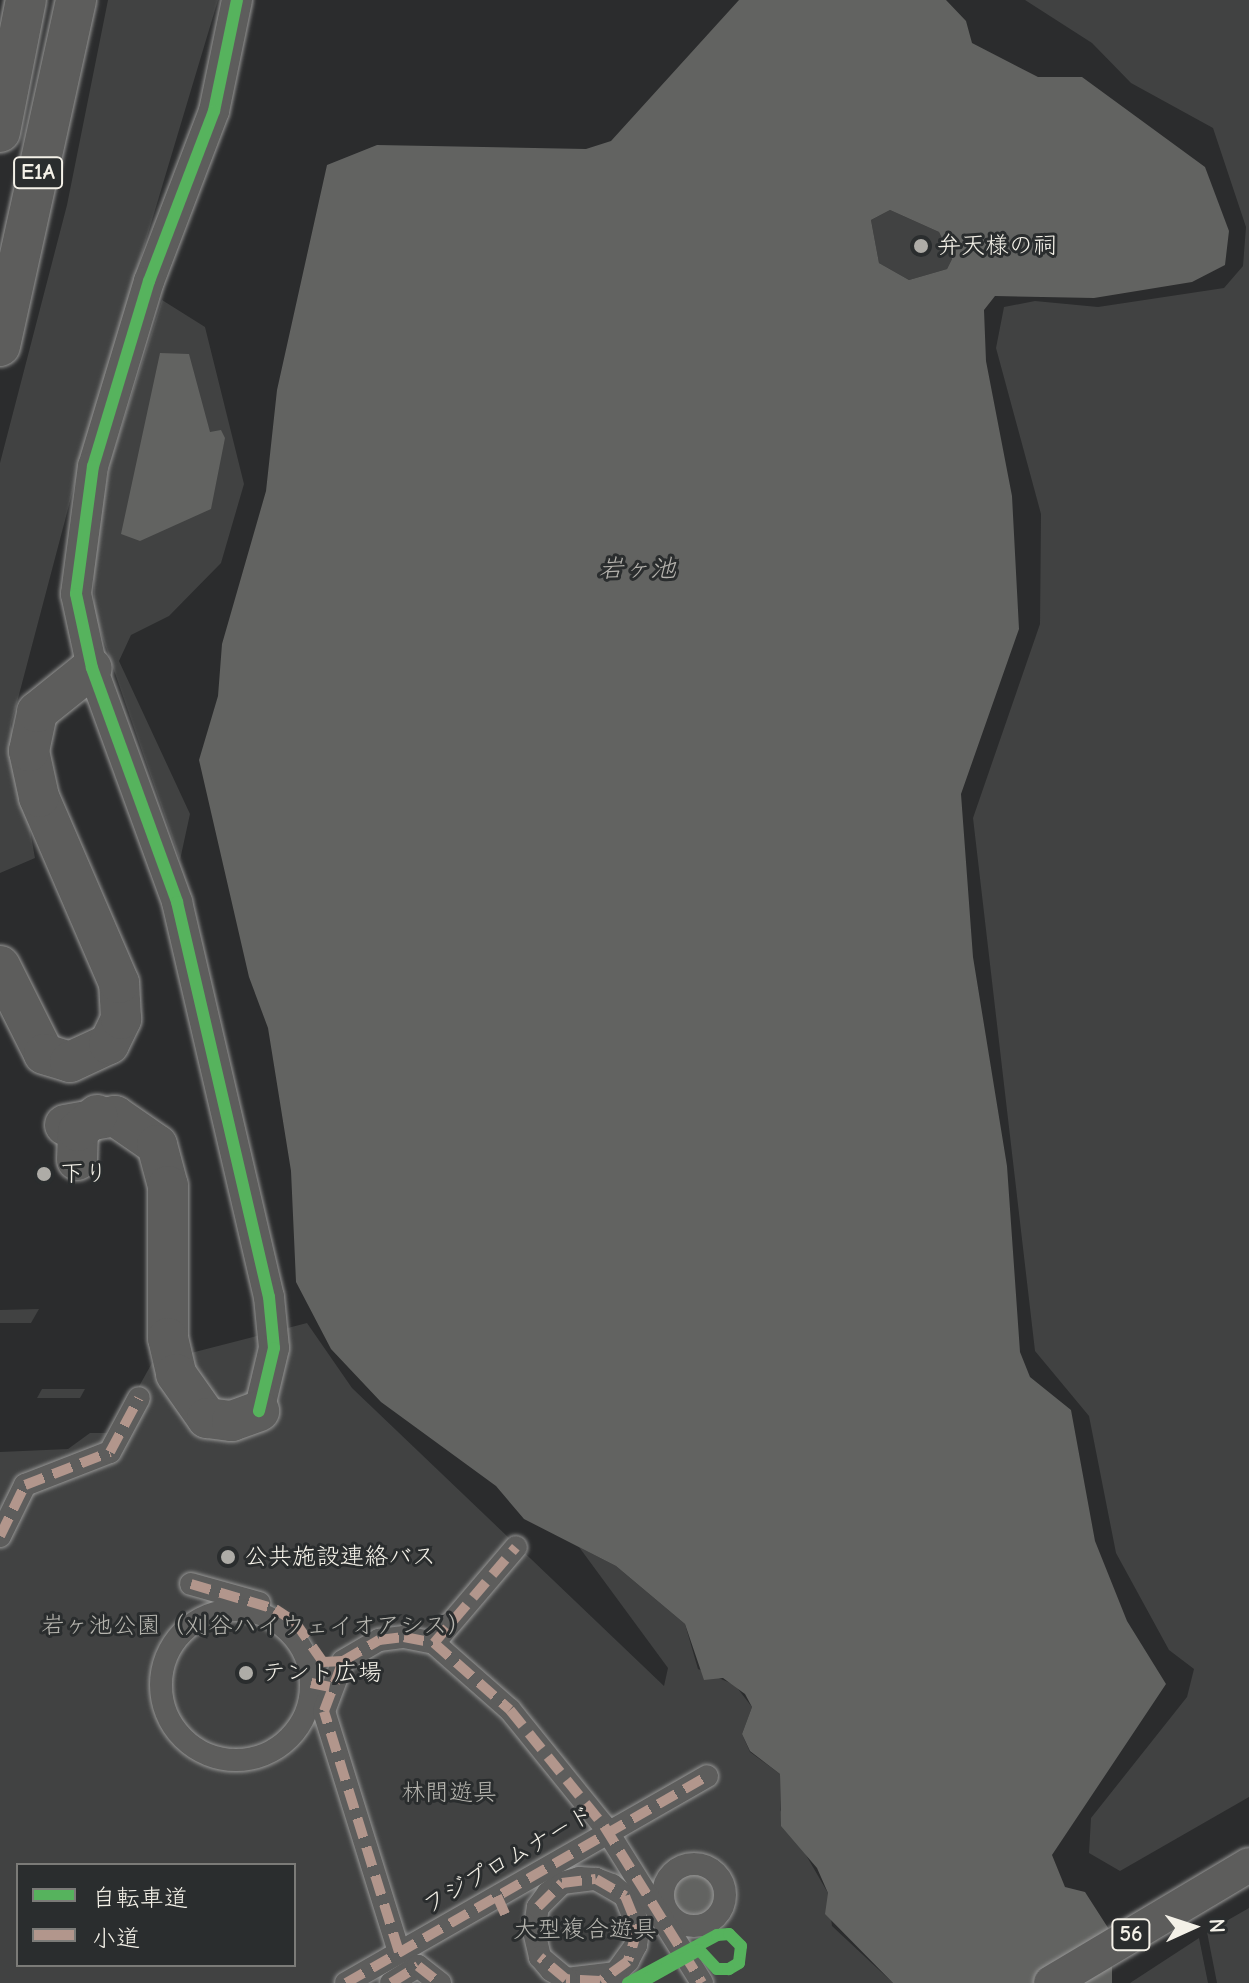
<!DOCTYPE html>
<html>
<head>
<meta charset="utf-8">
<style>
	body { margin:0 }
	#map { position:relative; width:1249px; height:1983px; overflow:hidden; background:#2b2c2d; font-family:"Comic Neue","Klee One",sans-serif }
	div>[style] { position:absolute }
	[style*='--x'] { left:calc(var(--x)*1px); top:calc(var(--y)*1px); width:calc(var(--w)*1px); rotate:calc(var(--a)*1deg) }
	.green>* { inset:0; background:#414242 }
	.water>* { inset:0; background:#626361 }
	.round { border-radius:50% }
	.roads { filter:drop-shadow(0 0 2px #979796) drop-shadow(0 0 2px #979796) }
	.street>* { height:22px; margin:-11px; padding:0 11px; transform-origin:11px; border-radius:11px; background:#5d5d5c }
	.street>.ring { margin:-11px; padding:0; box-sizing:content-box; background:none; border:22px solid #5d5d5c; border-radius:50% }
	.secondary>* { height:30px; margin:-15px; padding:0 15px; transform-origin:15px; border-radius:15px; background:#5d5d5c }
	.primary>* { height:34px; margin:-17px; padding:0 17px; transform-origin:17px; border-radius:17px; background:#5d5d5c }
	.highway>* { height:40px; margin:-20px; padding:0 20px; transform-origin:20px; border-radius:20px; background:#5d5d5c }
	.quiet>* { height:10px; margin-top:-5px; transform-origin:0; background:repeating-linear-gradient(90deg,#b2968c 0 20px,transparent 0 30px) }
	.cycleway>* { height:12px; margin:-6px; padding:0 6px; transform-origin:6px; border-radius:6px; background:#56b35d }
	.dots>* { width:22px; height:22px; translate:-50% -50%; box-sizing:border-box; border:4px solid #2a2d2e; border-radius:50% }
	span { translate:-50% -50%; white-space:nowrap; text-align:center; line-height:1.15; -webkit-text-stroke:6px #2a2d2e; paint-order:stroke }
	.shield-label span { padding:2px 6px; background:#2a2d2e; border:2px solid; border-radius:6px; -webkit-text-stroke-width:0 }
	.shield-label { font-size:22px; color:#f4f1e8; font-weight:700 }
	.poi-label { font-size:24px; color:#f4f1e8 }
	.left { translate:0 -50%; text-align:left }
	.park-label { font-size:24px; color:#b6b5af }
	.street-label { font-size:24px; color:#f4f1e8 }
	.water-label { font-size:26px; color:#b5b3ae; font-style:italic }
	.legend { position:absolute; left:16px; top:1863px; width:280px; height:104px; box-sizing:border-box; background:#2a2d2e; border:2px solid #7b7b78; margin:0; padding:10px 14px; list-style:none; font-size:24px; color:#f4f1e8 }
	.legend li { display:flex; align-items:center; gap:16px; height:40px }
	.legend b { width:40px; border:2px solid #7b7b78 }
	.north { position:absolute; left:1153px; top:1887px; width:80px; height:80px; -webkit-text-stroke:6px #2a2d2e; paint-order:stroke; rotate:87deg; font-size:22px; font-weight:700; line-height:32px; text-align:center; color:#f4f1e8 }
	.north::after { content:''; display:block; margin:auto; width:28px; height:36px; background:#f4f1e8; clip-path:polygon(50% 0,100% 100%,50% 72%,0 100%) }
</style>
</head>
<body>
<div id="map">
	<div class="green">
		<div style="clip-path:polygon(108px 0,218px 0,87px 437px,11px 725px,35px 858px,0 873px,0 463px,67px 205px)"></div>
		<div style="clip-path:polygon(1025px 0,1249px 0,1249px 1797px,1120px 1871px,1089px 1853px,1091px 1818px,1187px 1697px,1194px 1669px,1169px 1650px,1116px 1553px,1089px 1416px,1035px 1351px,973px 818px,1040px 624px,1041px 514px,996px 348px,1004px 307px,1035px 301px,1098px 307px,1224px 288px,1243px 266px,1246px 227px,1213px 128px,1131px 83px,1092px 43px)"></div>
		<div style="clip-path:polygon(890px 210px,939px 232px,952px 259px,947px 269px,909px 280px,879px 263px,871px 220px)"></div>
		<div style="clip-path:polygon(162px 300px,205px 327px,244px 484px,221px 563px,169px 616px,131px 635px,119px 661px,190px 814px,180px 860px,94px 613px,94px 552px,110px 463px)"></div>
		<div style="clip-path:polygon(39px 1309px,31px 1323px,0 1323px,0 1310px)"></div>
		<div style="clip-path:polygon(evenodd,307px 1323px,352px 1388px,664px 1686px,668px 1668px,579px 1547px,616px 1566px,685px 1624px,698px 1669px,735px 1685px,752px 1707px,742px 1734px,750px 1752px,780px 1774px,780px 1810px,828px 1893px,832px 1926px,893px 1983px,0 1983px,0 1452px,68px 1449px,90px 1433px,113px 1433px,152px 1363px,307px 1323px,18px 1865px,294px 1865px,294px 1965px,18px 1965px,18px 1865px)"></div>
		<div style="clip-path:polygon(42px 1389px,85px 1389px,80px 1398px,37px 1398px)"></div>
		<div style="clip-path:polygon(1249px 1908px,1249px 1983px,1217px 1983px,1207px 1932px)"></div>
		<div style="clip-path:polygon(1199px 1938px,1208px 1983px,1130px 1983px)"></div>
	</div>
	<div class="water">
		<div style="clip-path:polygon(evenodd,739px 0,946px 0,966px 21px,972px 43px,1038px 77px,1082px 77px,1205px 167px,1229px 231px,1225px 265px,1192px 282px,1094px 298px,995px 296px,984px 310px,986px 361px,1012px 496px,1019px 629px,961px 794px,973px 957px,1007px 1166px,1020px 1352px,1030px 1377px,1071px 1410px,1095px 1541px,1127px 1621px,1166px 1684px,1052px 1855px,1065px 1887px,1085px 1892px,1112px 1934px,1112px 1983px,893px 1983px,825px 1914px,828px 1893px,817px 1868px,781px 1826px,780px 1774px,750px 1751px,742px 1734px,752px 1707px,745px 1694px,723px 1678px,704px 1680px,685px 1624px,616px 1566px,524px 1519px,496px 1486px,381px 1402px,331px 1349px,296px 1282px,291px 1171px,268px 1028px,249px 977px,199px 760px,218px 696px,222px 644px,266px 491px,277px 390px,327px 165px,377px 145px,586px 149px,611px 141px,739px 0,890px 210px,939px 232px,952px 259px,947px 269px,909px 280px,879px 263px,871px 220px,890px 210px)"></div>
		<div style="clip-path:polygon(160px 353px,189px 354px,210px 432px,221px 430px,225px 438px,211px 509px,140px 541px,121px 534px)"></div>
		<div class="round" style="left:668px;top:1870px;width:52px;height:52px"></div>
	</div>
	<div class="roads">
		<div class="street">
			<div style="--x:0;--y:1536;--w:57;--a:-63.9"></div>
			<div style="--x:25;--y:1485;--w:91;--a:-21.2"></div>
			<div style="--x:110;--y:1452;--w:61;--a:-61.8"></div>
			<div style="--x:191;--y:1584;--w:71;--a:15.6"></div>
			<div class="ring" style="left:161px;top:1610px;width:128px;height:128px"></div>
			<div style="--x:434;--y:1643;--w:126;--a:-49.5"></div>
			<div class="ring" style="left:663px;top:1864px;width:40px;height:40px"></div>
			<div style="--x:538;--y:1907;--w:34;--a:-45"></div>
			<div style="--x:562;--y:1883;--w:34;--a:-7"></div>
			<div style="--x:596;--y:1879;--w:34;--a:30"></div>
			<div style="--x:625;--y:1896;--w:35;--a:68"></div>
			<div style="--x:638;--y:1928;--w:17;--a:97"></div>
			<div style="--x:636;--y:1945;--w:34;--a:126"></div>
			<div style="--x:616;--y:1973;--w:50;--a:173.2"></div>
			<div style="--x:566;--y:1979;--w:34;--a:-140"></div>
			<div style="--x:540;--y:1957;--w:26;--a:-103"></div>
			<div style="--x:534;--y:1932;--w:25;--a:-81"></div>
			<div style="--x:538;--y:1907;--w:17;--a:-54"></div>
			<div style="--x:548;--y:1893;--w:17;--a:-36"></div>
			<div style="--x:562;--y:1883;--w:18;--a:-16"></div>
			<div style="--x:579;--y:1878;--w:17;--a:3"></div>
			<div style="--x:596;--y:1879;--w:17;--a:21"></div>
			<div style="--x:612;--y:1885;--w:17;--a:40"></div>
			<div style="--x:625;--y:1896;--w:17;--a:59"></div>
			<div style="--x:634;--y:1911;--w:17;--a:77"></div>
			<div style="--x:638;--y:1928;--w:17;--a:97"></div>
			<div style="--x:636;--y:1945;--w:18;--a:117"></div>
			<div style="--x:628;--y:1961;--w:17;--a:135"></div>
			<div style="--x:616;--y:1973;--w:34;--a:163"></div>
			<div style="--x:583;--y:1983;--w:17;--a:-167"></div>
			<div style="--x:566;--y:1979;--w:17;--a:-149"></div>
			<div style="--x:551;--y:1970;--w:17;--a:-130"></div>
			<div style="--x:399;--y:1952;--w:252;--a:-107.3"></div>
			<div style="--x:324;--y:1711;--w:53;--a:-69.2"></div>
			<div style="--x:343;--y:1661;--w:42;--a:-30.3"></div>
			<div style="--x:379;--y:1640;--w:25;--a:-7"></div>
			<div style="--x:404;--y:1637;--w:31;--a:11"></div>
			<div style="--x:434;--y:1643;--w:101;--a:41.4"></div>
			<div style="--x:510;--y:1710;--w:149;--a:51"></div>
			<div style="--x:604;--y:1826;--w:185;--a:58"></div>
			<div style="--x:346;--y:1983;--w:416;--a:-29.8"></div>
			<div style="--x:391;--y:1983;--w:32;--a:-32"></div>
			<div style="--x:418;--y:1966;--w:28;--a:38"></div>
		</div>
		<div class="secondary">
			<div style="--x:237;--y:0;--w:113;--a:101.7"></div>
			<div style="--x:214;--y:111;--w:182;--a:110.9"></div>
			<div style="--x:149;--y:281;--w:193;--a:106.8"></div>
			<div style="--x:93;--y:466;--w:129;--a:97.6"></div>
			<div style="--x:76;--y:594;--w:76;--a:77.8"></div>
			<div style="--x:92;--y:668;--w:249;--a:70"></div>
			<div style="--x:177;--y:902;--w:406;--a:76.9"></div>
			<div style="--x:269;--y:1297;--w:51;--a:84.4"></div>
			<div style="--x:274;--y:1348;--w:65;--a:103.4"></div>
		</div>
		<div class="primary">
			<div style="--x:1051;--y:1983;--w:230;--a:-30.8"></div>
		</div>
		<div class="highway">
			<div style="--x:0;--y:132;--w:135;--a:-78.9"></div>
			<div style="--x:0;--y:346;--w:354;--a:-77.6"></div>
			<div style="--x:0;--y:966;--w:98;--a:63.4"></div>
			<div style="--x:44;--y:1054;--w:27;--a:17"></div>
			<div style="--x:70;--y:1062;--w:43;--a:-24.8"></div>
			<div style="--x:109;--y:1044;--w:28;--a:-64"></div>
			<div style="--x:121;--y:1019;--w:36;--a:-93"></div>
			<div style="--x:119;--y:983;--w:202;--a:-113.3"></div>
			<div style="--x:39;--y:797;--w:47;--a:-102.3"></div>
			<div style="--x:29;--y:751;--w:40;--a:-78"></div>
			<div style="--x:37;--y:712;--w:70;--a:-38.7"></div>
			<div style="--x:65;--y:1125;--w:51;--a:-10.2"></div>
			<div style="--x:115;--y:1116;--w:51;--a:34.6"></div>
			<div style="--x:157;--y:1145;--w:42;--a:75"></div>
			<div style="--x:168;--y:1186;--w:152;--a:90"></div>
			<div style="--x:168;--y:1338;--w:37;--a:77"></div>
			<div style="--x:176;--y:1374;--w:54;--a:54.8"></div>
			<div style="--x:207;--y:1418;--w:25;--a:7"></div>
			<div style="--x:232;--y:1421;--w:29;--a:-20"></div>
			<div style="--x:77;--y:1160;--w:29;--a:-88"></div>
			<div style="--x:78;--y:1131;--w:25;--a:-40"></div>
		</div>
	</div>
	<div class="quiet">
		<div style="--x:0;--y:1536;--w:57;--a:-63.9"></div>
		<div style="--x:25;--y:1485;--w:91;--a:-21.2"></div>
		<div style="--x:110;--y:1452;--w:61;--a:-61.8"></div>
		<div style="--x:191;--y:1584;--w:88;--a:16.6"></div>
		<div style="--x:275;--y:1609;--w:24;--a:33"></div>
		<div style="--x:295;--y:1622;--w:49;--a:55"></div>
		<div style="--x:323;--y:1662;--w:20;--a:-3"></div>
		<div style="--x:434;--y:1643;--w:126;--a:-49.5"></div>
		<div style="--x:311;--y:1683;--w:19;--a:12"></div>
		<div style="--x:497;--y:1896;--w:20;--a:66"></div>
		<div style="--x:538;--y:1907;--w:34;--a:-45"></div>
		<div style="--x:562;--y:1883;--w:34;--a:-7"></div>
		<div style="--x:596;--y:1879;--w:34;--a:30"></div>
		<div style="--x:625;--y:1896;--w:35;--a:68"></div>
		<div style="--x:638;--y:1928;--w:34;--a:107"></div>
		<div style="--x:628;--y:1961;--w:34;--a:144"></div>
		<div style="--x:600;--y:1981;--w:34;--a:-177"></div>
		<div style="--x:566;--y:1979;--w:34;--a:-140"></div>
		<div style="--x:399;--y:1952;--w:252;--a:-107.3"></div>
		<div style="--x:324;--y:1711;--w:53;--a:-69.2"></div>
		<div style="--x:343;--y:1661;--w:42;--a:-30.3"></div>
		<div style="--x:379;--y:1640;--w:25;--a:-7"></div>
		<div style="--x:404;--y:1637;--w:31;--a:11"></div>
		<div style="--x:434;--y:1643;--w:101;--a:41.4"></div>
		<div style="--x:510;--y:1710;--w:149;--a:51"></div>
		<div style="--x:604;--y:1826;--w:185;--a:58"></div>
		<div style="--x:346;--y:1983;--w:416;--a:-29.8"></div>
		<div style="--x:391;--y:1983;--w:32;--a:-32"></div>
		<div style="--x:418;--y:1966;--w:28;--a:38"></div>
	</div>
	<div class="cycleway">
		<div style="--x:237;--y:0;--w:113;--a:101.7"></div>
		<div style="--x:214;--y:111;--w:182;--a:110.9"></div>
		<div style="--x:149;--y:281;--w:193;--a:106.8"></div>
		<div style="--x:93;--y:466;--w:129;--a:97.6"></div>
		<div style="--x:76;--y:594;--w:76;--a:77.8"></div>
		<div style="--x:92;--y:668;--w:249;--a:70"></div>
		<div style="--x:177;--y:902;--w:406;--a:76.9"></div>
		<div style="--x:269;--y:1297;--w:51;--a:84.4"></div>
		<div style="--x:274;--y:1348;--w:65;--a:103.4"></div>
		<div style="--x:628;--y:1983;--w:101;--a:-28.3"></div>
		<div style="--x:717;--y:1935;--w:12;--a:-5"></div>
		<div style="--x:729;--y:1934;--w:17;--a:45"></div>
		<div style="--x:741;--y:1946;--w:17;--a:97"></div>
		<div style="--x:739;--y:1963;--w:12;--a:149"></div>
		<div style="--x:729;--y:1969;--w:12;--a:180"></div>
		<div style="--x:717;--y:1969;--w:26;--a:-133"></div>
		<div style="--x:699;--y:1950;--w:68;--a:150.8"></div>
	</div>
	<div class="dots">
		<div style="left:921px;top:246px;background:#aeaca7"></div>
		<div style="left:44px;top:1174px;background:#aeaca7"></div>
		<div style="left:228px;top:1557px;background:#aeaca7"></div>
		<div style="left:246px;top:1673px;background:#aeaca7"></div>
	</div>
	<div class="shield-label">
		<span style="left:38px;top:173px">E1A</span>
		<span style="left:1131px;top:1935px">56</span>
	</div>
	<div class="poi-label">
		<span class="left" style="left:937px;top:246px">弁天様の祠</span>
		<span class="left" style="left:60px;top:1174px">下り</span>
		<span class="left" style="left:244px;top:1557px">公共施設連絡バス</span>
		<span class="left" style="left:262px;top:1673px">テント広場</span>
	</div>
	<div class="park-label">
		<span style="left:256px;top:1626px">岩ヶ池公園（刈谷ハイウェイオアシス）</span>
		<span style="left:449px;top:1793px">林間遊具</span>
		<span style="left:585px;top:1930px">大型複合遊具</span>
	</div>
	<div class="street-label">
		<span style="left:508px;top:1860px;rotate:-30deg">フジプロムナード</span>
	</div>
	<div class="water-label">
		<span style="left:637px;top:570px">岩ヶ池</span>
	</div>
	<ul class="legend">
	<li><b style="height:10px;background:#56b35d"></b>自転車道</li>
	<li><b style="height:10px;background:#b2968c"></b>小道</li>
	</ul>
	<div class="north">N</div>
</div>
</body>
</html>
